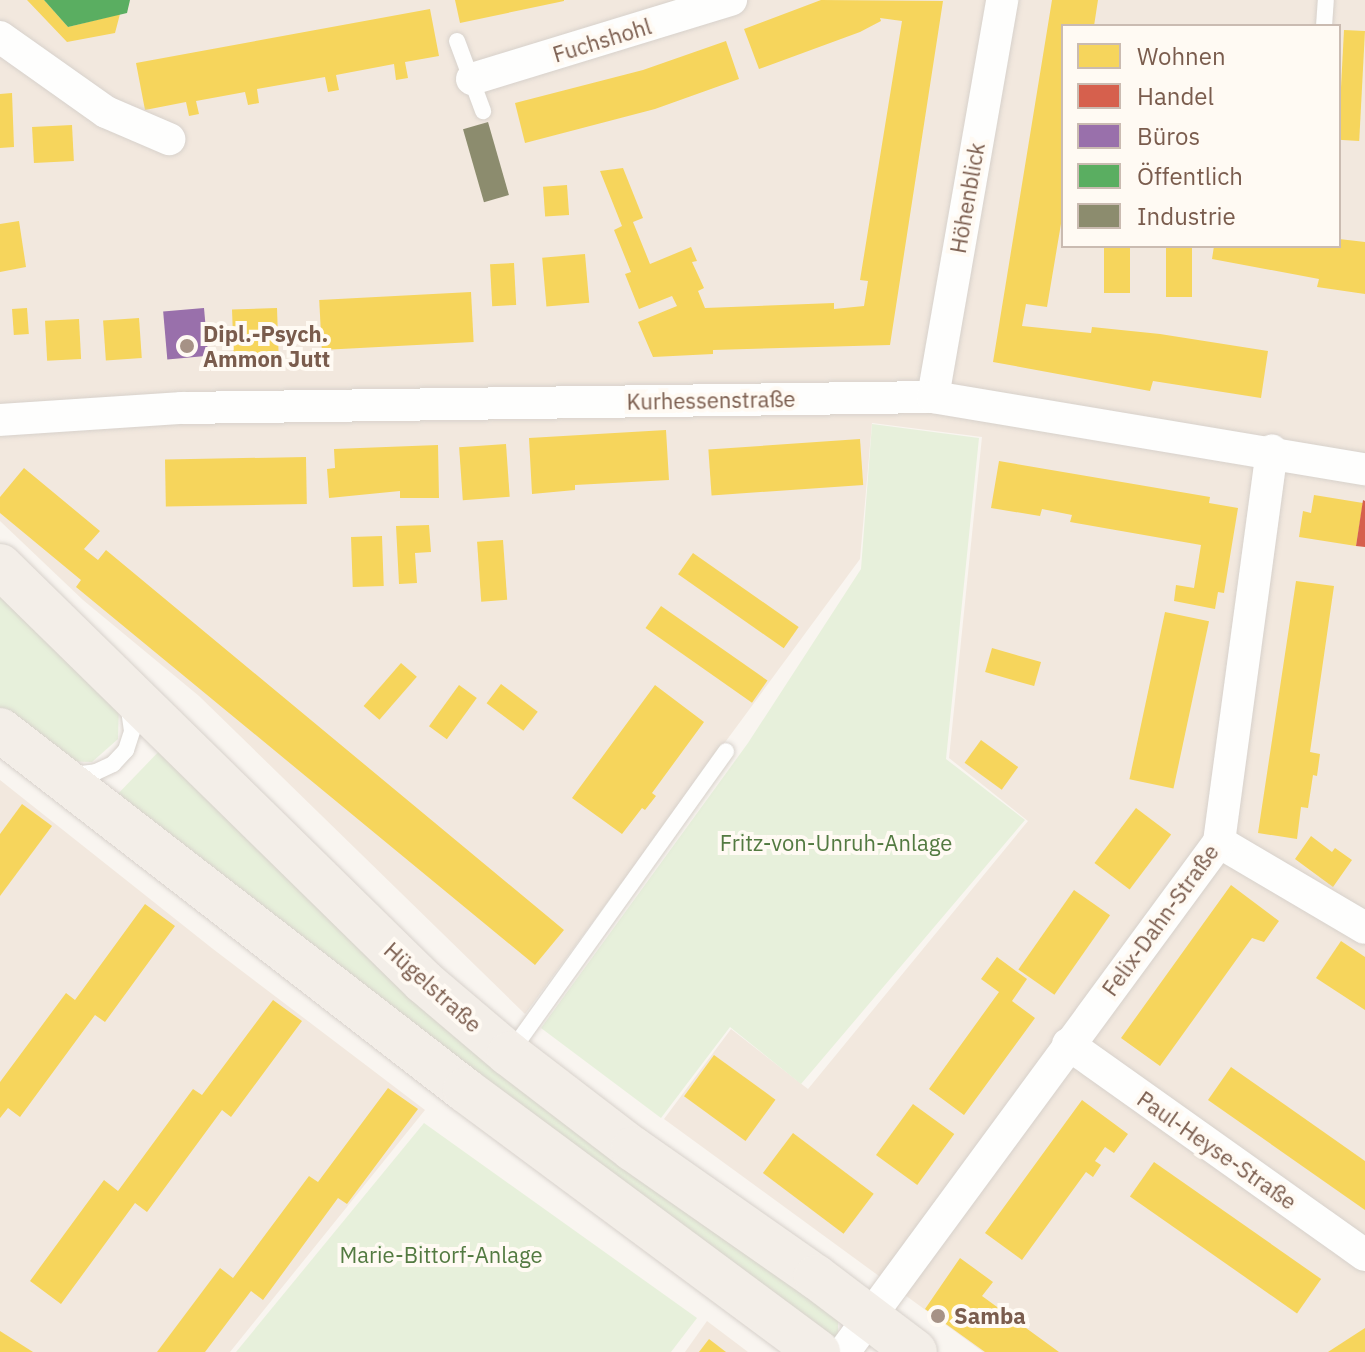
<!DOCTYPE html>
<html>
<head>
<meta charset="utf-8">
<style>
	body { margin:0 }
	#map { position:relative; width:1365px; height:1352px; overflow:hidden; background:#f9f5f0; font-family:"IBM Plex Sans",sans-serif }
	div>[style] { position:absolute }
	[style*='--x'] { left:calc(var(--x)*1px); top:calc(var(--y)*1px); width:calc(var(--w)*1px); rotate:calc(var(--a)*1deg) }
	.residential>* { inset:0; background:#f2e8de }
	.green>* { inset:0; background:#e7f0db }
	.homes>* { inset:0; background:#f6d55c; transform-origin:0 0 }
	.shops>* { inset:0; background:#d6604d }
	.offices>* { inset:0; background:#9970ab; transform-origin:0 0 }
	.public>* { inset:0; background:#5aae61 }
	.industry>* { inset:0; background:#8c8c6e; transform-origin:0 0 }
	.roads { filter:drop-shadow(0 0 2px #d7d1cb) drop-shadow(0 0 2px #d7d1cb) }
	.service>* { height:16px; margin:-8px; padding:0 8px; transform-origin:8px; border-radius:8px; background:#fefefd }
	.minor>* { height:32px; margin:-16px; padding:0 16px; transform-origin:16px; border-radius:16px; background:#fefefd }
	.primary>* { height:44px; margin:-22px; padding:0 22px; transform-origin:22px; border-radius:22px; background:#f3eee8 }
	.dots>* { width:22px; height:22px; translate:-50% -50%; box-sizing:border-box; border:4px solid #fffaf3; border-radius:50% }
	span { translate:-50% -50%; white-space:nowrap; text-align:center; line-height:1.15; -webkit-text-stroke:8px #fffaf3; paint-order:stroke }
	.street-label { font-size:22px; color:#7a5c4d }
	.poi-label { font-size:22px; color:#7a5c4d; font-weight:700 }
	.left { translate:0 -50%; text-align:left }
	.park-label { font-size:22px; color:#537a41 }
	.legend { position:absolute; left:1061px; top:24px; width:280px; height:224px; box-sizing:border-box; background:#fffaf3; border:2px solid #cabbb1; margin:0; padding:10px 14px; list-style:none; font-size:24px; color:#7a5c4d }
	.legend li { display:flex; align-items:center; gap:16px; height:40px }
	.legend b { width:40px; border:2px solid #cabbb1 }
</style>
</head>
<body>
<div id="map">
	<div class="residential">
		<div style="clip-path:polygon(evenodd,0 0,1365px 0,1365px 1352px,983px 1352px,664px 1119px,731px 1029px,808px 1089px,1028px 821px,949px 758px,982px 437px,872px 423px,860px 559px,525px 1014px,199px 696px,83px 600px,0 521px,0 0,1063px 26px,1339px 26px,1339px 246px,1063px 246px,1063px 26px)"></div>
		<div style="clip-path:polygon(0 780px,213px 949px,425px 1110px,230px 1352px,0 1352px)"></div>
		<div style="clip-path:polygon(707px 1321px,748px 1352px,685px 1352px)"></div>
	</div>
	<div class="green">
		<div style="clip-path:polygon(872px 424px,979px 438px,946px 759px,1025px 820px,801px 1084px,730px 1027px,661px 1118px,541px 1028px,748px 743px,861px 569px)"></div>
		<div style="clip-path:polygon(0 585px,119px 704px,118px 739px,92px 762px,60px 761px,0 715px)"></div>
		<div style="clip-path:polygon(166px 744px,838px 1317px,838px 1335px,832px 1341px,112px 800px)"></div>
		<div style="clip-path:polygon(424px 1123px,697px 1318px,671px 1352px,236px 1352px)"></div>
	</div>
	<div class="homes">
		<div style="clip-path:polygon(27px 0,44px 0,68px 27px,120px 14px,115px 33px,67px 42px)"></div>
		<div style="clip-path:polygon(455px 0,564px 0,564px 1px,460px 23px)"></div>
		<div style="clip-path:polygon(821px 0,943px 1px,890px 345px,713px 350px,713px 354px,653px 357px,638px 322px,677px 306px,672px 296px,639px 309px,625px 274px,631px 272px,614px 230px,622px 226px,600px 171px,623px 168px,643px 218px,633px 222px,650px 264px,691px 247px,697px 261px,692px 262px,704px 288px,698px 291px,705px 308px,834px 303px,834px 309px,864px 306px,868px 281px,860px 280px,902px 21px,880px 18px,881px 21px,860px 32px,759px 69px,744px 29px)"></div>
		<div style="clip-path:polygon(1052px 0,1098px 0,1094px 26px,1063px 26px,1063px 212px,1047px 307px,1026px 304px,1022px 326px,1091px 333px,1092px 327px,1160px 334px,1268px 351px,1261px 398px,1153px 381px,1150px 391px,993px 362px)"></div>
		<div style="clip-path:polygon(430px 9px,439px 56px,405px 62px,408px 78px,396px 80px,394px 64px,336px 75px,339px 90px,328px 92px,325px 77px,257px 89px,259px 103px,248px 105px,245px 92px,196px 101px,199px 114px,189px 116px,186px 102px,145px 110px,136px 63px)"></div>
		<div style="left:1344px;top:30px;width:21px;height:110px;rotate:3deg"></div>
		<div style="clip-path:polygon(726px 41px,739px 79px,655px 109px,525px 143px,515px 103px,643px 70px)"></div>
		<div style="clip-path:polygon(12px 93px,14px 147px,0 148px,0 94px)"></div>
		<div style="left:72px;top:125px;width:36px;height:40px;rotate:87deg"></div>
		<div style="left:567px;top:185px;width:30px;height:24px;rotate:86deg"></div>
		<div style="clip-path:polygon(19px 221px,26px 267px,0 272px,0 224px)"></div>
		<div style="clip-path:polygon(1339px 239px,1365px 242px,1365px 294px,1317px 287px,1319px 279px,1212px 259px,1214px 246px,1339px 246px)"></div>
		<div style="left:1104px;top:246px;width:26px;height:47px"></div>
		<div style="left:1166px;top:246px;width:26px;height:51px"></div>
		<div style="left:585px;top:254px;width:49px;height:43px;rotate:85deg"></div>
		<div style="left:514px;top:263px;width:42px;height:24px;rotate:87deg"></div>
		<div style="left:471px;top:292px;width:50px;height:152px;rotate:87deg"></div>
		<div style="left:27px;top:308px;width:26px;height:15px;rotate:86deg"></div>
		<div style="left:277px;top:308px;width:47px;height:45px;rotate:88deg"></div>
		<div style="left:139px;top:318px;width:40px;height:36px;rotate:86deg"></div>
		<div style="left:79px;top:319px;width:40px;height:34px;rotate:87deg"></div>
		<div style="clip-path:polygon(666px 430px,669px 480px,575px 485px,575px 490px,532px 494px,529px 438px)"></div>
		<div style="left:860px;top:439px;width:46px;height:152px;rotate:86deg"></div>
		<div style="left:506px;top:444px;width:53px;height:47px;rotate:86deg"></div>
		<div style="clip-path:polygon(438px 445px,439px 498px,400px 498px,400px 491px,329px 498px,327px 469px,335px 468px,334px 449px)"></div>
		<div style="left:306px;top:457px;width:47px;height:141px;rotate:89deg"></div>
		<div style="clip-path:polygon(999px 461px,1210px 497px,1209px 503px,1238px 508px,1224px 593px,1218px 592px,1215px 609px,1174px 601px,1176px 585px,1194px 588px,1201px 545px,1070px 522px,1072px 515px,1042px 509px,1040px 516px,991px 508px)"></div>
		<div style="clip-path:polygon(24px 468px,100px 531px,84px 549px,98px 560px,106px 550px,564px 930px,535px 965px,76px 587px,81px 580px,0 513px,0 497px)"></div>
		<div style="clip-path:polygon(1314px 495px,1363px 503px,1356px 546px,1299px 537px,1303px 511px,1311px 513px)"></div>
		<div style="clip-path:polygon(429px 525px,431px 552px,415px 553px,417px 583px,399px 584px,396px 526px)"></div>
		<div style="left:382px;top:536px;width:50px;height:31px;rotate:88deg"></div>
		<div style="left:503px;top:540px;width:60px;height:26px;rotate:86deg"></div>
		<div style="left:693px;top:553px;width:129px;height:26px;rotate:35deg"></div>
		<div style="clip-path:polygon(1296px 581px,1334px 586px,1310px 752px,1320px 754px,1317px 776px,1313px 775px,1308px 808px,1301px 807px,1297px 839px,1258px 833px)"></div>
		<div style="left:661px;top:606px;width:130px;height:27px;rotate:35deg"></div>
		<div style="left:1165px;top:612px;width:45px;height:171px;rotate:12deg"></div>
		<div style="left:992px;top:648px;width:51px;height:25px;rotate:16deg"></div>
		<div style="left:401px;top:663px;width:21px;height:57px;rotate:41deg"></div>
		<div style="left:501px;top:684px;width:46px;height:24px;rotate:37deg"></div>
		<div style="left:459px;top:685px;width:22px;height:51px;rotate:36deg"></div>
		<div style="clip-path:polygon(655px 685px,704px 722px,652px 793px,656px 796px,645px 810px,642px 808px,622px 834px,572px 798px)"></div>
		<div style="left:981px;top:740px;width:46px;height:28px;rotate:36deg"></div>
		<div style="clip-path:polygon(22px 804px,52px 826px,0 896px,0 834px)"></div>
		<div style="left:1136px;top:808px;width:44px;height:69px;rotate:37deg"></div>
		<div style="clip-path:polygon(1311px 836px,1332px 852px,1335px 848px,1352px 860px,1333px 887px,1295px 859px)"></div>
		<div style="clip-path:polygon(1231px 885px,1279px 921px,1264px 942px,1252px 938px,1160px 1066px,1121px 1038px)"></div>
		<div style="left:1074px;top:890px;width:44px;height:97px;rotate:35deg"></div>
		<div style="clip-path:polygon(145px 904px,175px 926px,105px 1022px,95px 1015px,20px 1117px,8px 1108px,0 1118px,0 1082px,66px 993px,75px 1000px)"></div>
		<div style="clip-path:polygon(1341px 941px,1365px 957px,1365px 1010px,1316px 978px)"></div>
		<div style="clip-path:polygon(997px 957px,1027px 979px,1012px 1001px,1035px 1018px,964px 1115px,929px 1089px,999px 992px,981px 979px)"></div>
		<div style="clip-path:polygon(273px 1000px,302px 1021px,231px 1117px,222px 1110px,147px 1212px,135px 1203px,61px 1304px,30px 1281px,104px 1180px,118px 1191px,193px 1089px,202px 1095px)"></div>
		<div style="left:714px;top:1055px;width:76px;height:51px;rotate:36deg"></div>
		<div style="clip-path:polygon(1231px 1067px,1365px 1161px,1365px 1210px,1208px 1100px)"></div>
		<div style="clip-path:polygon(388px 1088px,418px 1109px,347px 1204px,338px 1198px,263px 1300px,251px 1291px,205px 1352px,157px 1352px,220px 1268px,233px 1278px,309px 1176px,318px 1182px)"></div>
		<div style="clip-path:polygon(1082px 1100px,1128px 1134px,1114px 1153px,1105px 1147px,1095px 1161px,1101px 1165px,1093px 1177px,1086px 1172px,1022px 1260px,985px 1233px)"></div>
		<div style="left:913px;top:1104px;width:51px;height:63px;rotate:36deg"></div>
		<div style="left:793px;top:1133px;width:101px;height:50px;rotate:37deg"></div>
		<div style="left:1154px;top:1162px;width:204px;height:42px;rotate:35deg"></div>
		<div style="clip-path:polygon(960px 1258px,993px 1282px,982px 1296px,1059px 1352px,985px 1352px,925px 1309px)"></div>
		<div style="clip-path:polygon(1365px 1328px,1365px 1352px,1328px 1352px,1348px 1339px)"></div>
		<div style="clip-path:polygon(0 1331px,33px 1352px,0 1352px)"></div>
		<div style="clip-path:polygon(709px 1339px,726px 1352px,699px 1352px)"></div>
	</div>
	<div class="shops">
		<div style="clip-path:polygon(1363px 500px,1365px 501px,1365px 547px,1356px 546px)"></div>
	</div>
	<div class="offices">
		<div style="left:204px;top:308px;width:48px;height:41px;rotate:85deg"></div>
	</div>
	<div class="public">
		<div style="clip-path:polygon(44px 0,130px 0,127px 13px,68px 27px)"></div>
	</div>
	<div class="industry">
		<div style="left:488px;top:122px;width:76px;height:26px;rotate:74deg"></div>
	</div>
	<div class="roads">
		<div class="service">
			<div style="--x:1324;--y:26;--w:26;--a:-86"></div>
			<div style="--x:457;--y:41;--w:75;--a:69.6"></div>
			<div style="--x:73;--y:775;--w:23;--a:-7"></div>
			<div style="--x:96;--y:772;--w:19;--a:-25"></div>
			<div style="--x:113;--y:764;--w:19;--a:-47"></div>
			<div style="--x:126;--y:750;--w:20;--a:-72"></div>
			<div style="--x:132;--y:731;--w:27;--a:-98"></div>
			<div style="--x:510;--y:1053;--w:371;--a:-54.4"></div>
		</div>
		<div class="minor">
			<div style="--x:0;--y:37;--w:130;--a:35.3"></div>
			<div style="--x:106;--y:112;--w:69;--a:23.2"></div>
			<div style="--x:472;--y:79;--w:271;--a:-17"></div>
			<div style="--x:933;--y:397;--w:403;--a:-80.1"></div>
			<div style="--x:0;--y:420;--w:182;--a:-3.8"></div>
			<div style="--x:182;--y:408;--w:751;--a:-0.84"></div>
			<div style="--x:933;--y:397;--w:438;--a:9.5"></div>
			<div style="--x:1219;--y:842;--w:169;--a:30.5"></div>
			<div style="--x:1068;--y:1044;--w:364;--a:35.4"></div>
			<div style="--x:844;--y:1352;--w:633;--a:-53.67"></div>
			<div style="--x:1219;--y:842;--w:395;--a:-82.3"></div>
		</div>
		<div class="primary">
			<div style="--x:0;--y:566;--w:594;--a:44.45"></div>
			<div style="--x:424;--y:982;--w:111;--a:40.3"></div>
			<div style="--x:509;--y:1054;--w:156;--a:37.5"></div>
			<div style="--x:633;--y:1149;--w:223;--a:35"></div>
			<div style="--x:816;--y:1277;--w:124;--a:37.1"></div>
			<div style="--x:0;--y:730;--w:588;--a:37.75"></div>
			<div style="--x:465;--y:1090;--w:440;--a:36.6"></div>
		</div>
	</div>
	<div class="dots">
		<div style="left:187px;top:346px;background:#a69286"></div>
		<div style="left:938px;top:1316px;background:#a69286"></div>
	</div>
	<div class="street-label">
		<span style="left:602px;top:40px;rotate:-17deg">Fuchshohl</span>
		<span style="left:967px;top:198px;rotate:-80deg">Höhenblick</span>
		<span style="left:711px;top:400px;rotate:-1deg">Kurhessenstraße</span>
		<span style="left:1160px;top:920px;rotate:-54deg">Felix-Dahn-Straße</span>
		<span style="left:433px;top:987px;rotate:42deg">Hügelstraße</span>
		<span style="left:1217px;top:1150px;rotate:35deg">Paul-Heyse-Straße</span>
	</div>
	<div class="poi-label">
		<span class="left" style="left:203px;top:346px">Dipl.-Psych.<br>Ammon Jutt</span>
		<span class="left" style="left:954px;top:1316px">Samba</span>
	</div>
	<div class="park-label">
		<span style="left:836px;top:843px">Fritz-von-Unruh-Anlage</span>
		<span style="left:441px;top:1255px">Marie-Bittorf-Anlage</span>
	</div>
	<ul class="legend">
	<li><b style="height:22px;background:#f6d55c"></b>Wohnen</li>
	<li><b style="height:22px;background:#d6604d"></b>Handel</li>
	<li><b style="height:22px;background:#9970ab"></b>Büros</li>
	<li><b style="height:22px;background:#5aae61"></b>Öffentlich</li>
	<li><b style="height:22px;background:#8c8c6e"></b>Industrie</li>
	</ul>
</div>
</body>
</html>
